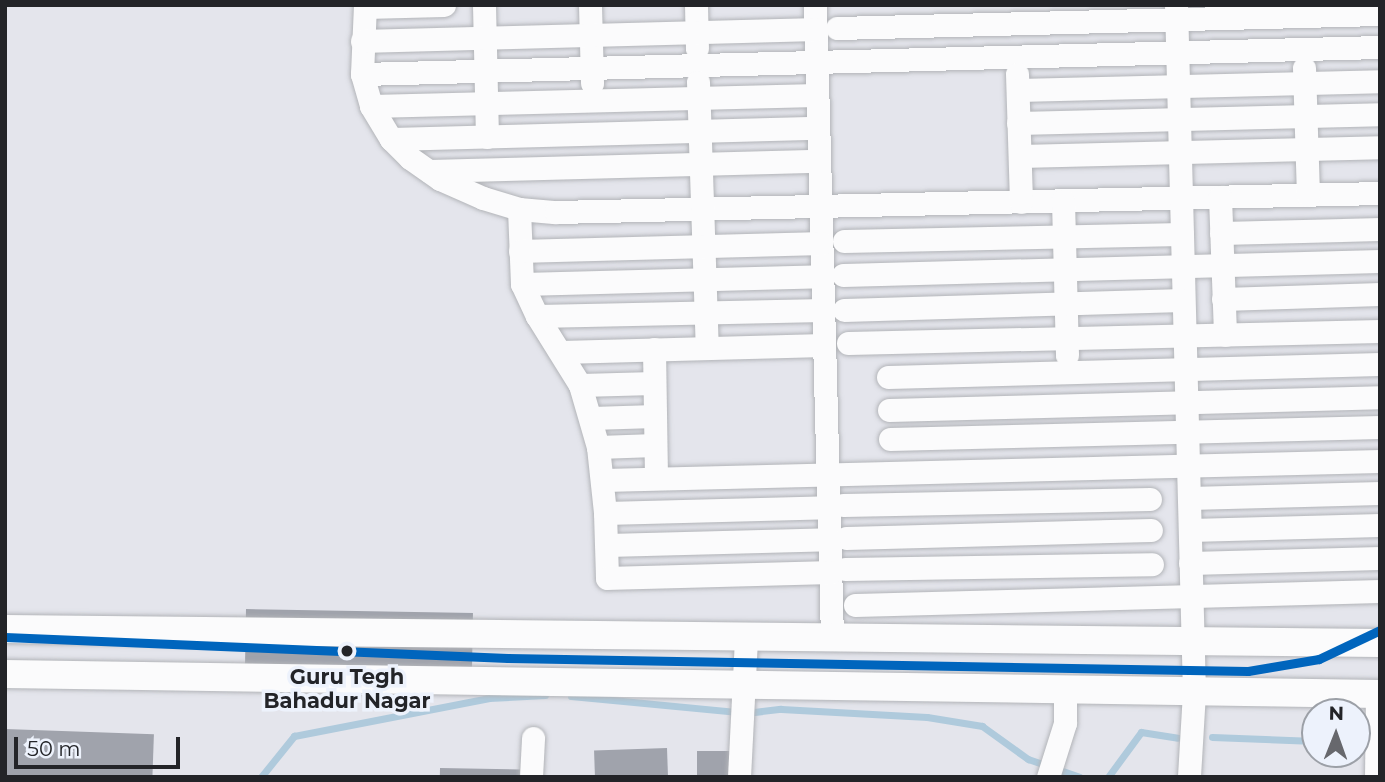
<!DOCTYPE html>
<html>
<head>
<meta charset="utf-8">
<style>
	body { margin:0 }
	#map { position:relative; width:1385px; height:782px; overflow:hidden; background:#e4e5ec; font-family:Montserrat,sans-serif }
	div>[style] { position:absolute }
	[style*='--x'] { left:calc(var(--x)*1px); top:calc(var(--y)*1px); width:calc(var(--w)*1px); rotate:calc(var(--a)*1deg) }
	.stream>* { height:7px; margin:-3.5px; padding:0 3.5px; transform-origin:3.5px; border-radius:3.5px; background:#afcadc }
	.building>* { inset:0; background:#a0a3ac; transform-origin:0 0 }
	.roads { filter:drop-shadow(0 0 2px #b2b4b8) drop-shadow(0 0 2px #b2b4b8) }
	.minor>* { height:23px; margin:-11.5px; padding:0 11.5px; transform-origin:11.5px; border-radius:11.5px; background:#fbfbfc }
	.major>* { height:28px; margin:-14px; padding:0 14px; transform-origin:14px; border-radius:14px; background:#fbfbfc }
	.metro-1>* { height:9px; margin:-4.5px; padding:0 4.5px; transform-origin:4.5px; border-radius:4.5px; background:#0065bd }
	.dots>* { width:19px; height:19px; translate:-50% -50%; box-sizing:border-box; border:4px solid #edf2fc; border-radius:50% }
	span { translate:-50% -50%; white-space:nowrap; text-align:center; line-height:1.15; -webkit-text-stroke:7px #edf2fc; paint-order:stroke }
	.stop-label { font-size:21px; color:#232428; font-weight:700 }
	.frame { position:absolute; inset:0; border:7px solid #232428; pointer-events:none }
	.north { position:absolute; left:1301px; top:698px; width:70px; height:70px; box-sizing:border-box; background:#edf2fc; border:2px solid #9ca0a7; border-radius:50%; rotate:1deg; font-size:19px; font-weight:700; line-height:28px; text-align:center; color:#232428 }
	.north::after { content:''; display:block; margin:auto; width:24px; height:32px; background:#67686d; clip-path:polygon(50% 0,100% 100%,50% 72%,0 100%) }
	.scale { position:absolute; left:14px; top:737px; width:166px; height:32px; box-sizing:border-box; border:4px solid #232428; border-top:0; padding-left:9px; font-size:21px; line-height:24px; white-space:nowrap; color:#232428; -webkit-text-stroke:5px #edf2fc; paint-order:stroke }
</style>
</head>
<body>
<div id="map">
	<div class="stream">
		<div style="--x:571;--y:696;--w:176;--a:5.5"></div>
		<div style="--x:746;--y:713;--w:35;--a:-7"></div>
		<div style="--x:781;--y:709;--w:146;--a:3.1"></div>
		<div style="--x:927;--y:717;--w:56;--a:9.3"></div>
		<div style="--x:982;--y:726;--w:57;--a:35.7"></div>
		<div style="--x:1028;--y:759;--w:55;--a:19.1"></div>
		<div style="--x:1212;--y:737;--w:103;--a:2.2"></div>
		<div style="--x:1357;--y:742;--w:3;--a:0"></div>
		<div style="--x:261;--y:777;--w:53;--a:-51.2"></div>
		<div style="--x:294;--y:736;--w:199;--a:-11"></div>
		<div style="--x:489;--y:698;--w:56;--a:-3.1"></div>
		<div style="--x:1108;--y:777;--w:56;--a:-53.7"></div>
		<div style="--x:1141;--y:732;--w:37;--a:9"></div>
	</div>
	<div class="building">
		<div style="left:246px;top:609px;width:227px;height:69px;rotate:1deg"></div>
		<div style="left:5px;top:729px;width:149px;height:48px;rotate:2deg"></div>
		<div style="left:667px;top:748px;width:29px;height:73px;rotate:88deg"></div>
		<div style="left:697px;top:751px;width:34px;height:26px"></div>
		<div style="left:440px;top:768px;width:80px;height:9px;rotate:1deg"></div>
	</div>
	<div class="roads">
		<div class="minor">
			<div style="--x:365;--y:5;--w:69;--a:92.5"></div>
			<div style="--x:362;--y:74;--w:33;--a:74"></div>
			<div style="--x:371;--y:106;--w:39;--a:59"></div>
			<div style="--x:391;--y:139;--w:27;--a:45"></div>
			<div style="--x:410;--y:158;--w:37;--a:35"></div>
			<div style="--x:440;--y:179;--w:47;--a:23.8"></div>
			<div style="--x:483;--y:198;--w:38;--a:17"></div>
			<div style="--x:519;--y:209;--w:37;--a:5"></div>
			<div style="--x:556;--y:212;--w:824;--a:-1.32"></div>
			<div style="--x:484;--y:5;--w:132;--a:88.7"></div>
			<div style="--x:590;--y:5;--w:78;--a:88.5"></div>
			<div style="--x:696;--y:5;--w:43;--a:88.7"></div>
			<div style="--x:815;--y:5;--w:632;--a:88.46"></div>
			<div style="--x:1176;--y:5;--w:687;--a:88.5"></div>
			<div style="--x:1194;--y:692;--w:85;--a:93.4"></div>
			<div style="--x:365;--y:7;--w:79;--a:-1.5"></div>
			<div style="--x:837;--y:28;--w:543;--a:-1.48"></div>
			<div style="--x:362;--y:41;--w:454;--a:-1.5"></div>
			<div style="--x:1304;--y:68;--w:127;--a:88.2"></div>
			<div style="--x:362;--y:74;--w:1018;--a:-1.52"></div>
			<div style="--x:1017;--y:74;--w:128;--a:88.2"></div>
			<div style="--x:698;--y:82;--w:266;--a:88.1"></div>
			<div style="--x:1018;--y:90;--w:362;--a:-1.4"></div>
			<div style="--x:371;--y:106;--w:446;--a:-1.4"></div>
			<div style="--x:1018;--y:123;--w:362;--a:-1.4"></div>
			<div style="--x:391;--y:139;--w:427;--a:-1.5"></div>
			<div style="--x:1020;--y:156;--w:360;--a:-1.4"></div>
			<div style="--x:429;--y:171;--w:390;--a:-1.5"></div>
			<div style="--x:1220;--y:197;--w:138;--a:87.9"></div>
			<div style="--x:1063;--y:201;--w:154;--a:88.5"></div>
			<div style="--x:519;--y:209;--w:75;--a:87.7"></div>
			<div style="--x:522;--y:284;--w:35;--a:65"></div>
			<div style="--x:537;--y:316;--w:81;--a:58.1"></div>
			<div style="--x:580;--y:385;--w:65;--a:73.8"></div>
			<div style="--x:598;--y:447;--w:66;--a:83.9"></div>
			<div style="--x:605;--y:513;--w:65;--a:88.2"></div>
			<div style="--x:607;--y:578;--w:223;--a:-1.5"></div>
			<div style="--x:1221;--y:233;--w:159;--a:-1.4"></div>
			<div style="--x:844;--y:241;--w:338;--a:-1.2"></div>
			<div style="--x:520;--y:251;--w:301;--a:-1.5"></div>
			<div style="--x:843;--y:275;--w:537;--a:-1.49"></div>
			<div style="--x:522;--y:284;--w:300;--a:-1.5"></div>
			<div style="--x:1223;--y:299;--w:157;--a:-1.8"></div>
			<div style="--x:844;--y:310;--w:339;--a:-1.7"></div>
			<div style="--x:537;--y:316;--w:287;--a:-1.2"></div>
			<div style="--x:848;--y:343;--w:532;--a:-1.29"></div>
			<div style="--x:654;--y:349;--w:129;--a:89.1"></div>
			<div style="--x:561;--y:352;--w:263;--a:-1.5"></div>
			<div style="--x:888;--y:377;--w:492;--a:-1.5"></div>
			<div style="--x:580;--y:385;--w:74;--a:-1.5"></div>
			<div style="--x:889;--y:410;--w:491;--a:-1.5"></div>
			<div style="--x:591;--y:418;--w:64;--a:-1.8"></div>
			<div style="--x:890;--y:439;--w:490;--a:-1.4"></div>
			<div style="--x:598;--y:447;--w:57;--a:-2"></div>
			<div style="--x:603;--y:480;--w:777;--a:-1.4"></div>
			<div style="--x:1189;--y:498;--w:191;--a:-1.5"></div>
			<div style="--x:843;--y:505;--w:307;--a:-1.1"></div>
			<div style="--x:605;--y:513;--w:223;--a:-1.5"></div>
			<div style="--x:1190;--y:530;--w:190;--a:-1.5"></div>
			<div style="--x:846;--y:538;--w:305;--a:-1.5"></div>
			<div style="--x:607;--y:545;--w:222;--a:-1.5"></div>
			<div style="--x:1190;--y:563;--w:190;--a:-1.5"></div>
			<div style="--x:845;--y:569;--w:307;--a:-0.9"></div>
			<div style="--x:855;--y:605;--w:525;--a:-1.53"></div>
			<div style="--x:531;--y:777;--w:39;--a:-87"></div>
			<div style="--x:739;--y:777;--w:140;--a:-87.1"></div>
			<div style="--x:1048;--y:777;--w:57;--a:-72.5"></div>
			<div style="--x:1065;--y:723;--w:34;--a:-90"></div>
			<div style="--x:1376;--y:777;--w:83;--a:-89.3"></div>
		</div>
		<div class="major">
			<div style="--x:5;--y:629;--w:1375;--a:0.58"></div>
			<div style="--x:5;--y:674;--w:1375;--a:0.83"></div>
		</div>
	</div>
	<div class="metro-1">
		<div style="--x:5;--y:637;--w:503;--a:2.39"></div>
		<div style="--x:508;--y:658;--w:740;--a:1.01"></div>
		<div style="--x:1248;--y:671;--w:72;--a:-9.6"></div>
		<div style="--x:1319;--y:659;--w:68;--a:-25.4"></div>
	</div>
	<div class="dots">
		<div style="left:347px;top:651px;background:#232428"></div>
	</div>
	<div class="stop-label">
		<span style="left:347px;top:689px">Guru Tegh<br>Bahadur Nagar</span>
	</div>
	<div class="frame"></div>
	<div class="north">N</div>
	<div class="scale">50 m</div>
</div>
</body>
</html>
